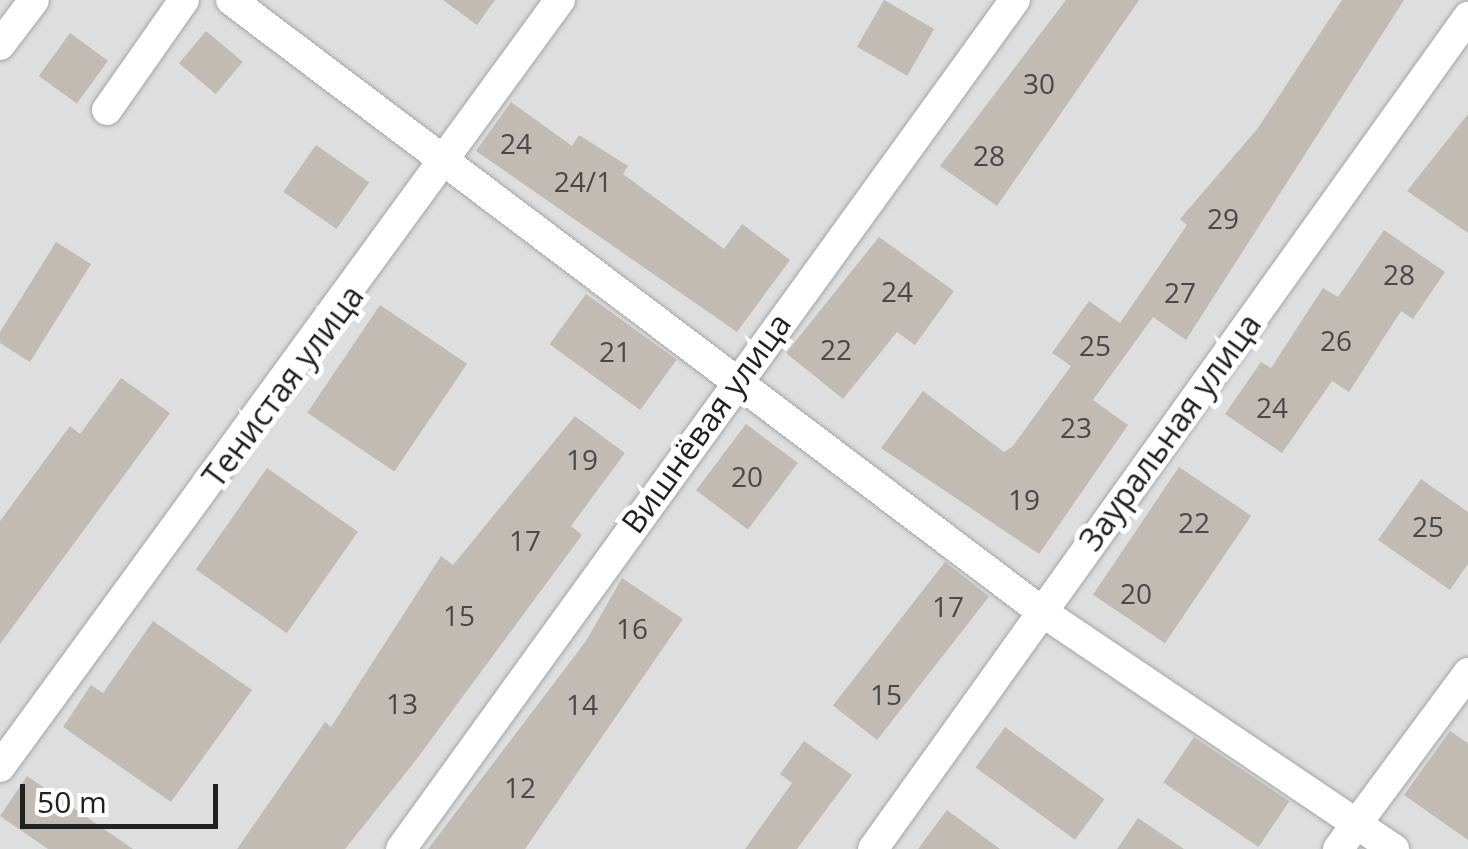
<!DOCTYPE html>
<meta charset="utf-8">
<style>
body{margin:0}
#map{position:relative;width:1468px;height:849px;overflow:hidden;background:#f1eee8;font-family:"Open Sans",sans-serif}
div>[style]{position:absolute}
.residential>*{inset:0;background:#dfdede;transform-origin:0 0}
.building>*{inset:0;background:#c2bbb4;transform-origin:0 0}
.roads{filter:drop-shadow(0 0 2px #a5a5a5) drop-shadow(0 0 2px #a5a5a5)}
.street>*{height:30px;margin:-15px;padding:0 15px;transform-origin:15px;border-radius:15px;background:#fff}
span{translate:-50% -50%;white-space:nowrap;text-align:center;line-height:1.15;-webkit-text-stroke:10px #fff;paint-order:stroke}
.number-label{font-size:28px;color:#494846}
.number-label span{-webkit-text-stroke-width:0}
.street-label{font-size:32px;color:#212121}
.scale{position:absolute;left:20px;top:784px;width:198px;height:45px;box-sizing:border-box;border:5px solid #212121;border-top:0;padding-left:12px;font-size:30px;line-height:35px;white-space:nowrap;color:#212121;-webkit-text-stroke:8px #fff;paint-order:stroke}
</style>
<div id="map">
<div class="residential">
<div style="left:0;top:0;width:1468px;height:849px"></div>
</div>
<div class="building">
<div style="clip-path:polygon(443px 0,495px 0,477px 25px)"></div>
<div style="left:884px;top:0;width:58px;height:54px;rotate:30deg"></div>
<div style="clip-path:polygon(1066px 0,1139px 0,997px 206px,940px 166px)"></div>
<div style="clip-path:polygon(1342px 0,1404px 0,1186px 340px,1153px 317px,1093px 400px,1128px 425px,1039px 554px,881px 448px,923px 391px,1004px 452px,1013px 446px,1071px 366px,1052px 353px,1089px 301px,1120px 323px,1187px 225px,1180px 219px,1258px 128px)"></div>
<div style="left:206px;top:31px;width:48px;height:42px;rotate:40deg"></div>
<div style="left:70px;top:33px;width:47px;height:53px;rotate:36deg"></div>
<div style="clip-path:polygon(511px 102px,572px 146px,579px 135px,628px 166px,623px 174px,724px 249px,742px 224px,790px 260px,737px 332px,476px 151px)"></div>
<div style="clip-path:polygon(1468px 114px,1468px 233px,1407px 191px)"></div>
<div style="left:316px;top:145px;width:65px;height:57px;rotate:35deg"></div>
<div style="clip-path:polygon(1384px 230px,1445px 272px,1413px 319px,1401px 311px,1349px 392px,1332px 381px,1282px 453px,1225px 414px,1261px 362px,1271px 368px,1323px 288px,1338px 297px)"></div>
<div style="clip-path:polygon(879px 237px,954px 291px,915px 345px,897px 332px,843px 399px,786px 353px)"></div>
<div style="clip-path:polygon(56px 242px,91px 264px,30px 362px,0 343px,0 332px)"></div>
<div style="left:586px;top:294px;width:112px;height:62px;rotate:36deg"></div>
<div style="left:380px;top:305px;width:105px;height:130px;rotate:34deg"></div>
<div style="clip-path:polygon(121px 378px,170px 413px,0 644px,0 521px,70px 426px,80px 434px)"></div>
<div style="clip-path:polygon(575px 416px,625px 453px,571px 526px,582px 535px,416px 760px,345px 849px,237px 849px,325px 722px,331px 727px,441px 556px,453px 565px)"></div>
<div style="left:746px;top:424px;width:65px;height:83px;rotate:37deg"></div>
<div style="left:1179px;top:467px;width:87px;height:154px;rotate:34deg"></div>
<div style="left:267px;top:468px;width:111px;height:124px;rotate:35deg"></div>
<div style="clip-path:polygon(1421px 479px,1468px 512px,1468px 564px,1450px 590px,1378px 540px)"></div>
<div style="left:945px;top:562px;width:56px;height:182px;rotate:38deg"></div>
<div style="clip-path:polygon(622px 578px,683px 619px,525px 849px,428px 849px,586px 641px)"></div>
<div style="clip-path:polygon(153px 621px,252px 690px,171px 802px,63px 727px,91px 685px,103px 693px)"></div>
<div style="left:1005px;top:727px;width:123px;height:50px;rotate:36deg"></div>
<div style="clip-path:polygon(1450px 731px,1468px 743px,1468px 840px,1404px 795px)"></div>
<div style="left:1194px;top:737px;width:115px;height:55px;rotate:34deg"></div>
<div style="clip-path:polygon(804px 741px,852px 775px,797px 849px,745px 849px,792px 783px,780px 774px)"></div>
<div style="clip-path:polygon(27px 776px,133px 849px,48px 849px,0 816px)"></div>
<div style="clip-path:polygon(947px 810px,1000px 849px,918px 849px)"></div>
<div style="clip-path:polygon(1138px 818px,1184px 849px,1117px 849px)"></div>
</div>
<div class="roads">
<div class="street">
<div style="left:231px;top:0;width:1015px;rotate:37.03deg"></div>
<div style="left:1041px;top:611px;width:426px;rotate:34deg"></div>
<div style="left:0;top:45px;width:56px;rotate:-52.9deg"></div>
<div style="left:107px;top:110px;width:134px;rotate:-55deg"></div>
<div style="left:0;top:767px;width:950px;rotate:-53.87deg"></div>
<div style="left:401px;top:849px;width:1048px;rotate:-54.13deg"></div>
<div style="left:873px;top:849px;width:1023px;rotate:-54.43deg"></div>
<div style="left:1338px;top:849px;width:219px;rotate:-53.5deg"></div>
</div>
</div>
<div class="number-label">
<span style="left:1039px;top:83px">30</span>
<span style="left:516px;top:143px">24</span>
<span style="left:989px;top:155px">28</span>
<span style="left:583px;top:181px">24/1</span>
<span style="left:1223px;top:218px">29</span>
<span style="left:1399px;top:274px">28</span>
<span style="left:897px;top:291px">24</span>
<span style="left:1180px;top:292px">27</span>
<span style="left:1336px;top:340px">26</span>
<span style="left:1095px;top:345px">25</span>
<span style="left:836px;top:349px">22</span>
<span style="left:615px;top:351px">21</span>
<span style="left:1272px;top:407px">24</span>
<span style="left:1076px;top:427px">23</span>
<span style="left:582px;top:459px">19</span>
<span style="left:747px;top:476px">20</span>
<span style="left:1024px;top:499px">19</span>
<span style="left:1194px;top:522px">22</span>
<span style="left:1428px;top:526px">25</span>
<span style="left:525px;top:540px">17</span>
<span style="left:1136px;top:593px">20</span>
<span style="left:948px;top:606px">17</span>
<span style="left:459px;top:615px">15</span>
<span style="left:632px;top:628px">16</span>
<span style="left:886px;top:694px">15</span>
<span style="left:402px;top:703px">13</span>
<span style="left:582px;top:704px">14</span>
<span style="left:520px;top:787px">12</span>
</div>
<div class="street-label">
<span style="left:283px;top:386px;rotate:-53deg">Тенистая улица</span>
<span style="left:706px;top:423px;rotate:-54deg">Вишнёвая улица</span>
<span style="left:1170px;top:432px;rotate:-54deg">Зауральная улица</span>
</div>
<div class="scale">50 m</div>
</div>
